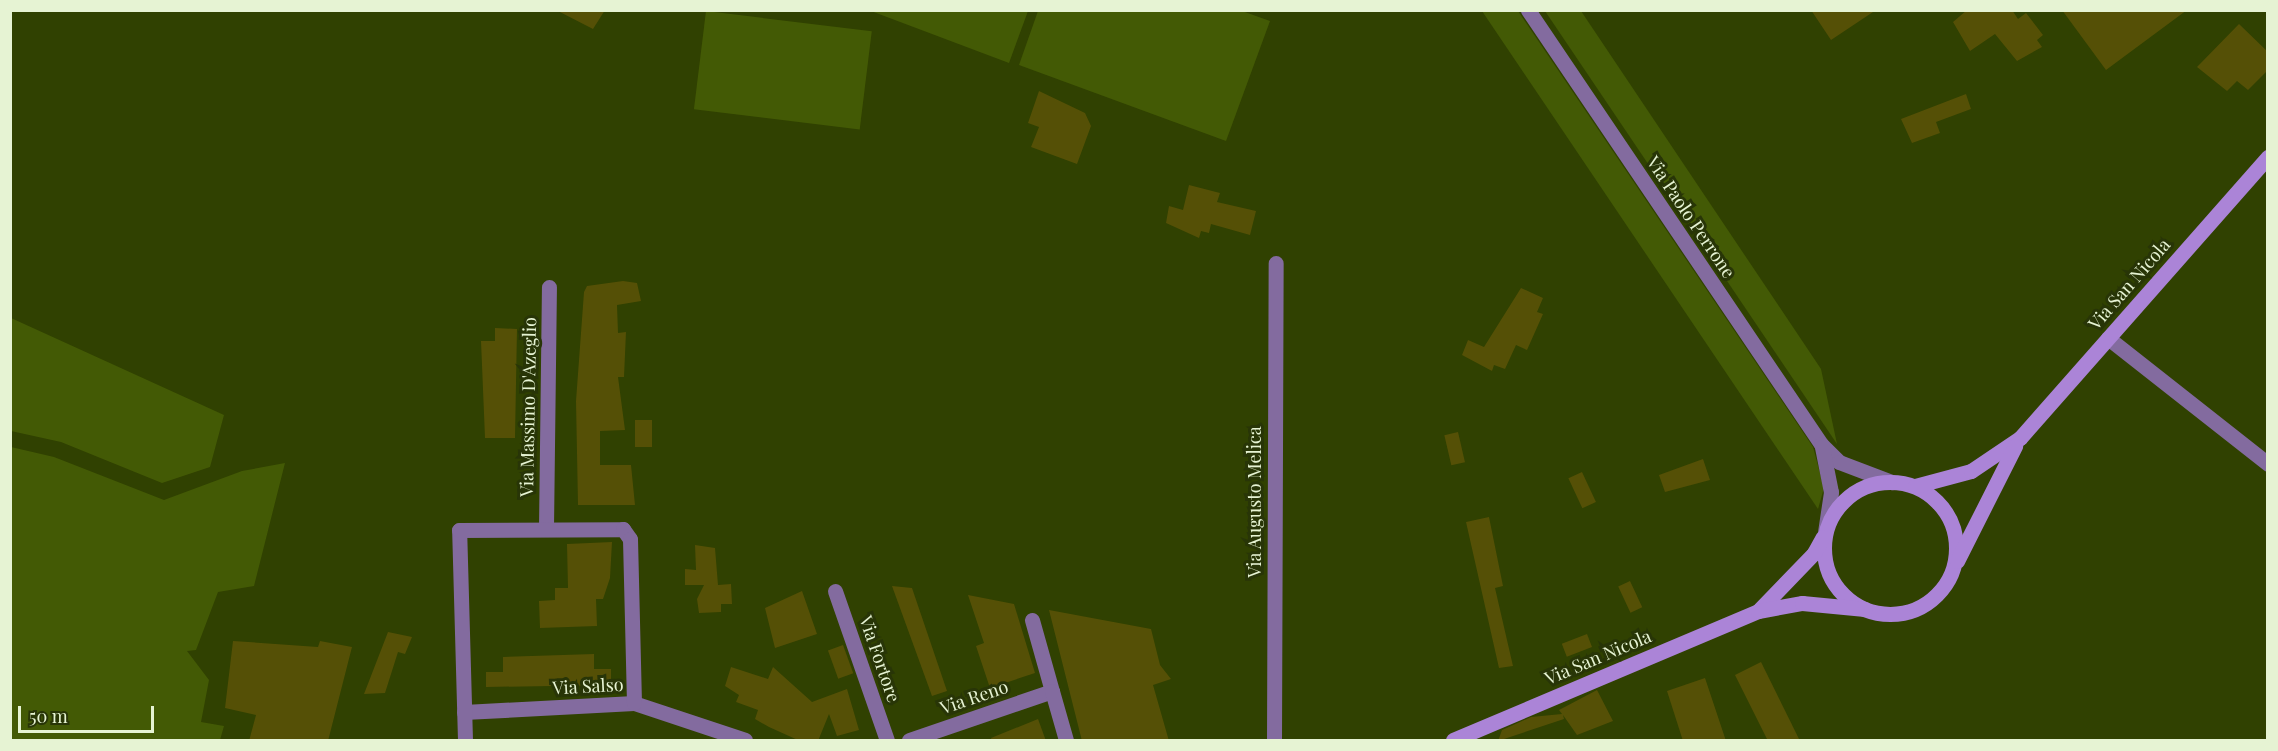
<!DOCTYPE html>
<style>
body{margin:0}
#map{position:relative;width:2278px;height:751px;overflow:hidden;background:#304101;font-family:"Playfair Display",serif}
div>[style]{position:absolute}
.green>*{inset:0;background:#435a05;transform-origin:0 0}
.building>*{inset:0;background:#555006;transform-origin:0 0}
.street>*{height:15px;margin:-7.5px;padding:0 7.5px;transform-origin:7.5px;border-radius:7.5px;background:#836b9f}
.secondary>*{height:15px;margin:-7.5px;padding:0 7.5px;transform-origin:7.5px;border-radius:7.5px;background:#ab84d7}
.secondary>.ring{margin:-7.5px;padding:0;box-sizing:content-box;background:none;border:15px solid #ab84d7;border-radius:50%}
span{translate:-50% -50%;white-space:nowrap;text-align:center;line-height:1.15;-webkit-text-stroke:6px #283507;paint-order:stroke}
.street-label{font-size:18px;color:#e6f3d3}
.frame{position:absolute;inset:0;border:12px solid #e6f3d3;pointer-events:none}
.scale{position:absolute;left:18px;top:706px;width:136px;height:27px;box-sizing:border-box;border:3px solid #e6f3d3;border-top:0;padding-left:8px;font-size:18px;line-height:21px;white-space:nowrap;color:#e6f3d3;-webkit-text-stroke:4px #283507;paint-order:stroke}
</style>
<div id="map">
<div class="green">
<div style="left:706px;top:11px;width:167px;height:99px;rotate:7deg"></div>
<div style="clip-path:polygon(871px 11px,871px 10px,1028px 11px,1009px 63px)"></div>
<div style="clip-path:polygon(1038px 11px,1242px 11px,1270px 21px,1226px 141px,1019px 65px)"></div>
<div style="clip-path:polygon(1482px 11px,1518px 11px,1813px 447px,1824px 488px,1818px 509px)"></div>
<div style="clip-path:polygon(1545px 11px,1581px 11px,1821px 369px,1837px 444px)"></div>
<div style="clip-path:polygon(11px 318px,224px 415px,210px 467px,162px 483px,61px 442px,11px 431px)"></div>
<div style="clip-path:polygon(11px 447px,54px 457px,164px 500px,242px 471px,285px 463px,254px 586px,218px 592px,196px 650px,187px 651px,209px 680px,201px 722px,224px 726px,220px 740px,11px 740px)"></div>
</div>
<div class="building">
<div style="clip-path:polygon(556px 10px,605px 10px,593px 29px)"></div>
<div style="clip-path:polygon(1811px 10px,1876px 10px,1831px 40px)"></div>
<div style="clip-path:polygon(1967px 10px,2012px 10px,2018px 19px,2026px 13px,2043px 35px,2037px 40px,2042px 47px,2017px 61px,1995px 34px,1970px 51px,1953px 22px)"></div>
<div style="clip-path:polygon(2062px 10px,2187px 10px,2106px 70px)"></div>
<div style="clip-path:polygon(2239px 24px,2268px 52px,2268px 70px,2248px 90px,2237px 81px,2227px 91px,2197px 67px)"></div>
<div style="clip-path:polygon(1039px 91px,1085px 113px,1091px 126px,1077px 164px,1031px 147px,1039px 127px,1028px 123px)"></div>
<div style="clip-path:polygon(1966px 94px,1971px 109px,1936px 122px,1940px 133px,1912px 143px,1901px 119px)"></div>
<div style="clip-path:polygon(1189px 185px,1220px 193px,1217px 202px,1256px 211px,1250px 235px,1211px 224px,1209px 233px,1201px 231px,1199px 238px,1166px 223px,1169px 206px,1183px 210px)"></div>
<div style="clip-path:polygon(623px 281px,637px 283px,641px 301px,617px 305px,618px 333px,626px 332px,624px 377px,618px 377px,625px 430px,600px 431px,600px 465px,631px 465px,635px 505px,578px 505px,576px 401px,584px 292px,587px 286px)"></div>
<div style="clip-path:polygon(1521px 288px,1543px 298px,1537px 312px,1543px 314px,1527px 350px,1516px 345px,1505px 369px,1494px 365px,1492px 371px,1462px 355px,1468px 340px,1484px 347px)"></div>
<div style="clip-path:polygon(495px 328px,517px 329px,515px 438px,485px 438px,481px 341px,495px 341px)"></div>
<div style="left:635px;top:420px;width:17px;height:27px"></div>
<div style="left:1458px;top:432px;width:31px;height:14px;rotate:77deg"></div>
<div style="clip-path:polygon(1703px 459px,1710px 480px,1665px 492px,1659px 475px)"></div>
<div style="left:1582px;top:472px;width:33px;height:15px;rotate:65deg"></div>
<div style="clip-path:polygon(1489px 517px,1503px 586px,1495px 588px,1513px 666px,1499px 668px,1466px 522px)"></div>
<div style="clip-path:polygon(612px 542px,610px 578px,603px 599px,596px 599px,597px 626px,540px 628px,539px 601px,555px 600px,555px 588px,568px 588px,567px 544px)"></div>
<div style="clip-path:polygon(695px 545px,715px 548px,718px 585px,731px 584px,732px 604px,721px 604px,721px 612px,699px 613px,697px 599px,704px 585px,685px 585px,685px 569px,696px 570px)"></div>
<div style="left:1630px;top:581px;width:29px;height:13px;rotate:65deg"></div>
<div style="clip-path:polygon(892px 586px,912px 588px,947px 691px,932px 696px)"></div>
<div style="clip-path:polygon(802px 591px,817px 634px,775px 648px,765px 608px)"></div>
<div style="clip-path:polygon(968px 595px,1014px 604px,1035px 673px,990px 688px,976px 646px,984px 643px)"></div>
<div style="clip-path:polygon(1049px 610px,1151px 629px,1160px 665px,1171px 679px,1153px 685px,1169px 741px,1082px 741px)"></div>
<div style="clip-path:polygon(388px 632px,412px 637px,405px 654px,398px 652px,385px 693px,364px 694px)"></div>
<div style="left:1587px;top:634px;width:14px;height:27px;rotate:69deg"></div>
<div style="clip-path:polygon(233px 641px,318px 647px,320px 641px,352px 647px,328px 741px,249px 741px,256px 715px,225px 708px)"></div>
<div style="left:843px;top:645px;width:30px;height:16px;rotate:70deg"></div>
<div style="clip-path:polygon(594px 654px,594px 669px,611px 669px,611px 685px,486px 687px,486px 672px,503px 672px,503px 657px)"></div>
<div style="clip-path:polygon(1761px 662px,1800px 741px,1768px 741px,1735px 675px)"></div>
<div style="clip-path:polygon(731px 667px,768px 679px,773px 667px,812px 702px,847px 689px,859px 730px,837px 736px,829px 714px,818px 741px,800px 741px,769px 727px,755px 719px,758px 710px,736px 702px,739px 695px,725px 686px)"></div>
<div style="clip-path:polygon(1705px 678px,1726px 741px,1683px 741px,1667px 691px)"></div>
<div style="clip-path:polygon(1597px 690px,1613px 721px,1577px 735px,1563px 715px,1564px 719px,1498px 741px,1502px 730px,1531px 717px,1562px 714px,1559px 710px)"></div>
<div style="clip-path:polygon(1038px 719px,1046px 741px,992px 741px,991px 738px)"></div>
</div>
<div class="street">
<div style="left:1528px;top:10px;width:524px;rotate:55.98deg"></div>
<div style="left:1821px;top:444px;width:25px;rotate:45deg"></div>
<div style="left:1839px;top:462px;width:57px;rotate:20.7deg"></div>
<div style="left:2108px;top:338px;width:204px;rotate:38.2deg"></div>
<div style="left:1822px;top:447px;width:46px;rotate:78.7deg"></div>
<div style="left:1831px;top:492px;width:40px;rotate:98.5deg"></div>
<div style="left:546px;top:528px;width:241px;rotate:-89.3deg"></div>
<div style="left:835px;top:591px;width:158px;rotate:70.8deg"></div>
<div style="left:1032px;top:620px;width:74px;rotate:74.3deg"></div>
<div style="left:464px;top:712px;width:170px;rotate:-3deg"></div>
<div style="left:634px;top:703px;width:117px;rotate:18.4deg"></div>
<div style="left:465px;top:740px;width:210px;rotate:-91.6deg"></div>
<div style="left:459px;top:530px;width:164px;rotate:-0.3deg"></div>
<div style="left:623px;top:529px;width:12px;rotate:55deg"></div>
<div style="left:630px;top:539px;width:164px;rotate:88.6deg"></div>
<div style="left:909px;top:740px;width:151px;rotate:-18.9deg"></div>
<div style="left:1052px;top:691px;width:51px;rotate:74.1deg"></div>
<div style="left:1274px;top:740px;width:477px;rotate:-89.8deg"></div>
</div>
<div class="secondary">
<div class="ring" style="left:1824px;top:482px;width:117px;height:117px"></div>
<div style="left:1915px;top:486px;width:58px;rotate:-15deg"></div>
<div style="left:1971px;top:471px;width:59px;rotate:-34deg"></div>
<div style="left:2020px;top:438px;width:375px;rotate:-48.6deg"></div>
<div style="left:1957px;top:561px;width:129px;rotate:-63.2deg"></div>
<div style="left:1760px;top:609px;width:78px;rotate:-46deg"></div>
<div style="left:1814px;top:553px;width:18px;rotate:-61deg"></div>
<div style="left:1453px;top:740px;width:331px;rotate:-22.9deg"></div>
<div style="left:1758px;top:611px;width:45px;rotate:-10.3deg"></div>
<div style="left:1802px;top:603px;width:63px;rotate:5.4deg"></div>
</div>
<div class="street-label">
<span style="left:1691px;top:217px;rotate:56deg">Via Paolo Perrone</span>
<span style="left:2129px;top:284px;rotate:-49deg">Via San Nicola</span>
<span style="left:528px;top:407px;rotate:-89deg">Via Massimo D'Azeglio</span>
<span style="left:1254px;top:502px;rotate:-90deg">Via Augusto Melica</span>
<span style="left:1598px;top:657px;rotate:-23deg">Via San Nicola</span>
<span style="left:880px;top:659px;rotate:71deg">Via Fortore</span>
<span style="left:588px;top:686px;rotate:-3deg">Via Salso</span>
<span style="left:974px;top:697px;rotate:-19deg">Via Reno</span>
</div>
<div class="frame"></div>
<div class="scale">50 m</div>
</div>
